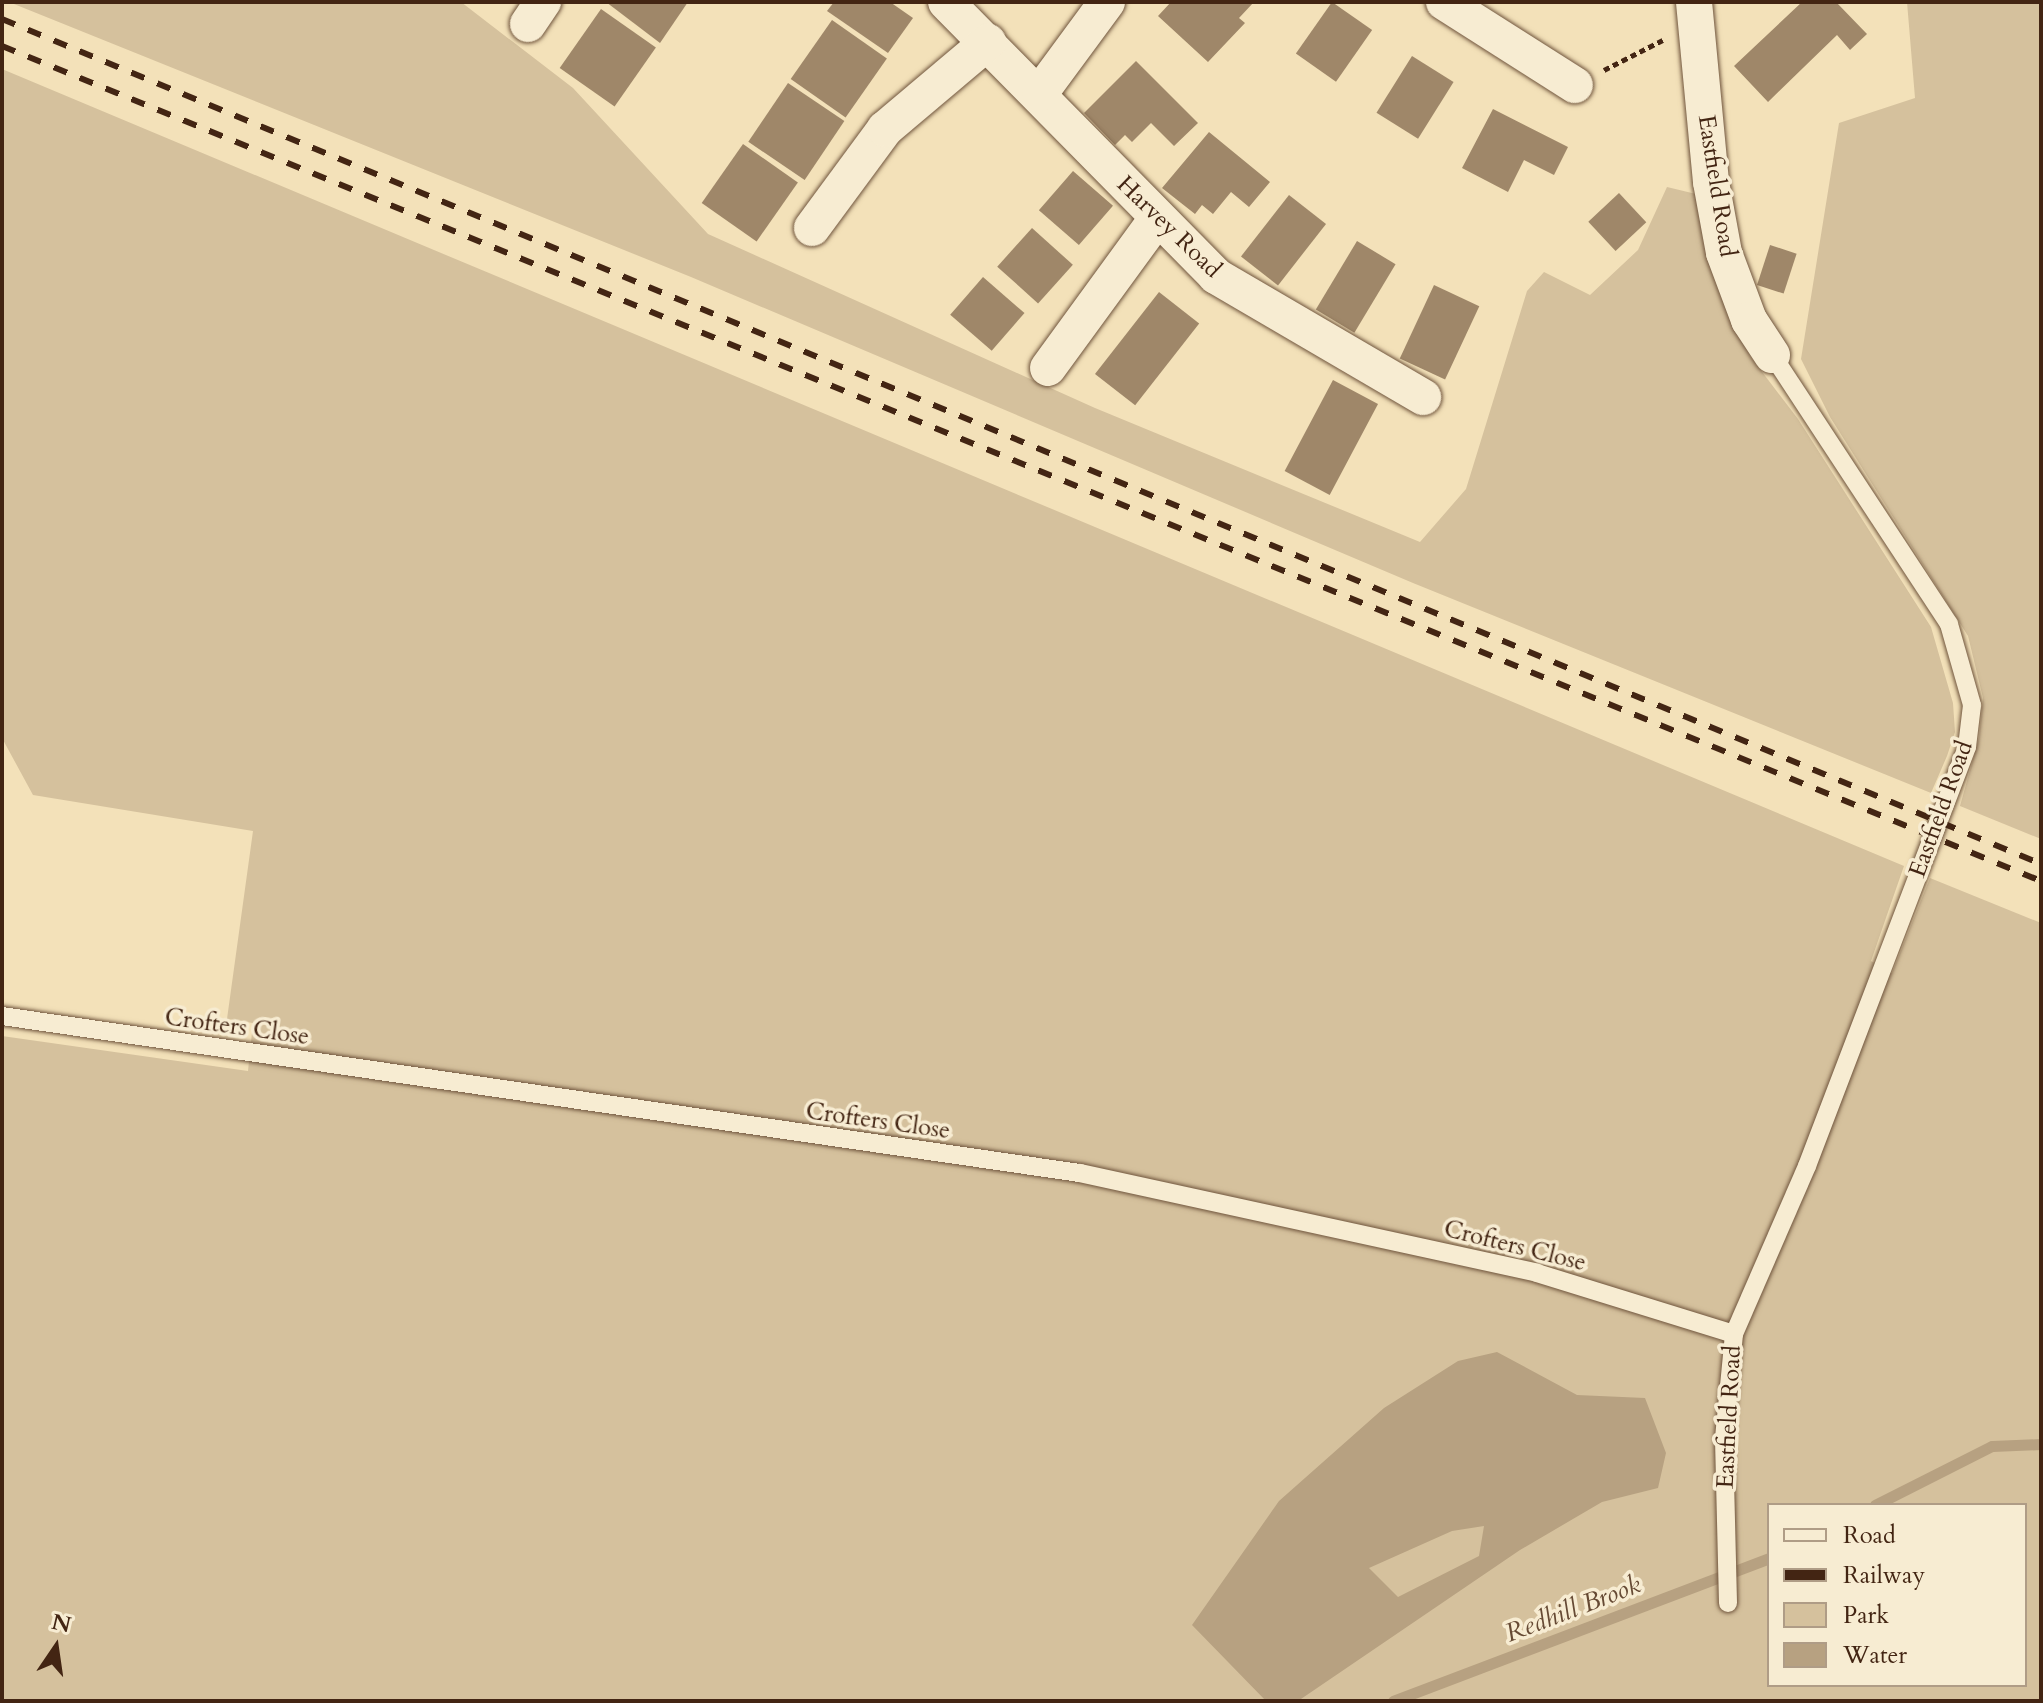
<!DOCTYPE html>
<style>
body{margin:0}
#map{position:relative;width:2043px;height:1703px;overflow:hidden;background:#f3e1b9;font-family:Cardo,serif}
div>[style]{position:absolute}
.green>*{inset:0;background:#d5c19d}
.water>*{inset:0;background:#b7a181}
.stream>*{height:11px;margin:-5.5px;padding:0 5.5px;transform-origin:5.5px;border-radius:5.5px;background:#b7a181}
.building>*{inset:0;background:#9f8769;transform-origin:0 0}
.path>*{height:5px;margin-top:-2.5px;transform-origin:0;background:repeating-linear-gradient(90deg,#432513 0 6px,transparent 0 10px)}
.roads{filter:drop-shadow(0 0 2px #6f543c) drop-shadow(0 0 2px #6f543c)}
.lane>*{height:18px;margin:-9px;padding:0 9px;transform-origin:9px;border-radius:9px;background:#f7ecd2}
.street>*{height:36px;margin:-18px;padding:0 18px;transform-origin:18px;border-radius:18px;background:#f7ecd2}
.rail>*{height:6px;margin-top:-3px;transform-origin:0;background:repeating-linear-gradient(90deg,#432513 0 14px,transparent 0 28px)}
span{translate:-50% -50%;white-space:nowrap;text-align:center;line-height:1.15;-webkit-text-stroke:7px #f7ecd2;paint-order:stroke}
.street-label{font-size:24px;color:#432513}
.water-label{font-size:26px;color:#664a34;font-style:italic}
.frame{position:absolute;inset:0;border:4px solid #432513;pointer-events:none}
.legend{position:absolute;left:1767px;top:1503px;width:260px;height:184px;box-sizing:border-box;background:#f7ecd2;border:2px solid #af9c86;margin:0;padding:10px 14px;list-style:none;font-size:24px;color:#432513}
.legend li{display:flex;align-items:center;gap:16px;height:40px}
.legend b{width:40px;border:2px solid #af9c86}
.north{position:absolute;left:16px;top:1607px;width:80px;height:80px;-webkit-text-stroke:6px #f7ecd2;paint-order:stroke;rotate:13deg;font-size:22px;font-weight:700;line-height:32px;text-align:center;color:#432513}
.north::after{content:'';display:block;margin:auto;width:28px;height:36px;background:#432513;clip-path:polygon(50% 0,100% 100%,50% 72%,0 100%)}
</style>
<div id="map">
<div class="green">
<div style="clip-path:polygon(9px 2px,461px 2px,573px 88px,708px 234px,1095px 408px,1420px 542px,1466px 489px,1527px 291px,1544px 272px,1590px 295px,1638px 250px,1667px 187px,1696px 194px,1712px 273px,1750px 356px,1798px 419px,1931px 627px,1953px 703px,1955px 732px,1947px 756px,1931px 793px,1413px 583px,691px 277px)"></div>
<div style="clip-path:polygon(1907px 2px,2041px 2px,2041px 839px,1960px 806px,1979px 738px,1983px 698px,1968px 636px,1830px 417px,1801px 359px,1839px 123px,1915px 98px)"></div>
<div style="clip-path:polygon(evenodd,2px 69px,1904px 866px,1871px 961px,1892px 973px,1930px 878px,2041px 923px,2041px 1701px,2px 1701px,2px 1036px,248px 1071px,253px 1023px,227px 1019px,253px 831px,33px 795px,2px 738px,2px 69px,1769px 1505px,2025px 1505px,2025px 1685px,1769px 1685px,1769px 1505px)"></div>
</div>
<div class="water">
<div style="clip-path:polygon(evenodd,1497px 1352px,1577px 1395px,1645px 1398px,1666px 1453px,1658px 1488px,1602px 1502px,1520px 1550px,1298px 1701px,1266px 1701px,1192px 1625px,1279px 1501px,1384px 1408px,1458px 1361px,1497px 1352px,1484px 1526px,1479px 1556px,1398px 1597px,1369px 1568px,1452px 1531px,1484px 1526px)"></div>
</div>
<div class="stream">
<div style="left:1875px;top:1505px;width:131px;rotate:-26.8deg"></div>
<div style="left:1992px;top:1446px;width:49px;rotate:-2.3deg"></div>
<div style="left:1393px;top:1701px;width:402px;rotate:-20.8deg"></div>
</div>
<div class="building">
<div style="clip-path:polygon(606px 2px,688px 2px,660px 43px)"></div>
<div style="clip-path:polygon(834px 2px,890px 2px,913px 18px,888px 53px,827px 11px)"></div>
<div style="clip-path:polygon(1171px 2px,1254px 2px,1239px 18px,1245px 23px,1208px 62px,1158px 16px)"></div>
<div style="left:1332px;top:2px;width:49px;height:63px;rotate:35deg"></div>
<div style="clip-path:polygon(1802px 2px,1836px 2px,1867px 34px,1850px 50px,1837px 35px,1768px 102px,1734px 66px)"></div>
<div style="left:601px;top:9px;width:67px;height:72px;rotate:35deg"></div>
<div style="left:832px;top:20px;width:67px;height:72px;rotate:35deg"></div>
<div style="left:1412px;top:56px;width:49px;height:67px;rotate:32deg"></div>
<div style="clip-path:polygon(1136px 61px,1198px 123px,1174px 146px,1151px 123px,1132px 142px,1125px 135px,1115px 145px,1084px 113px)"></div>
<div style="left:788px;top:83px;width:68px;height:71px;rotate:34deg"></div>
<div style="clip-path:polygon(1493px 109px,1568px 147px,1554px 175px,1524px 160px,1508px 192px,1462px 168px)"></div>
<div style="clip-path:polygon(1209px 132px,1270px 182px,1249px 207px,1231px 192px,1213px 214px,1202px 205px,1195px 214px,1162px 188px)"></div>
<div style="left:743px;top:144px;width:67px;height:72px;rotate:35deg"></div>
<div style="left:1073px;top:171px;width:53px;height:52px;rotate:41deg"></div>
<div style="left:1619px;top:193px;width:40px;height:42px;rotate:47deg"></div>
<div style="left:1289px;top:195px;width:47px;height:78px;rotate:38deg"></div>
<div style="left:1032px;top:228px;width:55px;height:52px;rotate:42deg"></div>
<div style="left:1357px;top:241px;width:45px;height:80px;rotate:31deg"></div>
<div style="left:1770px;top:245px;width:28px;height:42px;rotate:18deg"></div>
<div style="left:983px;top:277px;width:55px;height:50px;rotate:41deg"></div>
<div style="left:1434px;top:285px;width:50px;height:81px;rotate:25deg"></div>
<div style="left:1159px;top:292px;width:51px;height:104px;rotate:38deg"></div>
<div style="left:1333px;top:380px;width:51px;height:103px;rotate:28deg"></div>
</div>
<div class="path">
<div style="left:1604px;top:70px;width:66px;rotate:-27deg"></div>
</div>
<div class="roads">
<div class="lane">
<div style="left:2px;top:1016px;width:1089px;rotate:8.29deg"></div>
<div style="left:1080px;top:1173px;width:468px;rotate:12.3deg"></div>
<div style="left:1537px;top:1273px;width:206px;rotate:17.2deg"></div>
<div style="left:1728px;top:1603px;width:165px;rotate:-91.4deg"></div>
<div style="left:1724px;top:1438px;width:104px;rotate:-84.5deg"></div>
<div style="left:1734px;top:1334px;width:183px;rotate:-66.5deg"></div>
<div style="left:1807px;top:1166px;width:449px;rotate:-69.1deg"></div>
<div style="left:1967px;top:747px;width:42px;rotate:-83.2deg"></div>
<div style="left:1972px;top:705px;width:84px;rotate:-105.9deg"></div>
<div style="left:1949px;top:624px;width:322px;rotate:-123.3deg"></div>
</div>
<div class="street">
<div style="left:946px;top:2px;width:385px;rotate:45.4deg"></div>
<div style="left:1216px;top:276px;width:240px;rotate:30.3deg"></div>
<div style="left:1444px;top:2px;width:155px;rotate:32.4deg"></div>
<div style="left:1694px;top:2px;width:181px;rotate:84.6deg"></div>
<div style="left:1711px;top:182px;width:72px;rotate:79.6deg"></div>
<div style="left:1724px;top:253px;width:72px;rotate:69.5deg"></div>
<div style="left:1749px;top:320px;width:42px;rotate:56.7deg"></div>
<div style="left:528px;top:24px;width:27px;rotate:-56deg"></div>
<div style="left:1040px;top:93px;width:113px;rotate:-53.6deg"></div>
<div style="left:812px;top:228px;width:123px;rotate:-53.6deg"></div>
<div style="left:885px;top:129px;width:135px;rotate:-40.2deg"></div>
<div style="left:1048px;top:368px;width:183px;rotate:-53.9deg"></div>
</div>
</div>
<div class="rail">
<div style="left:2px;top:19px;width:2207px;rotate:22.51deg"></div>
<div style="left:2px;top:46px;width:2203px;rotate:22.27deg"></div>
</div>
<div class="street-label">
<span style="left:1717px;top:186px;rotate:81deg">Eastfield Road</span>
<span style="left:1169px;top:227px;rotate:44deg">Harvey Road</span>
<span style="left:1941px;top:809px;rotate:-70deg">Eastfield Road</span>
<span style="left:237px;top:1027px;rotate:8deg">Crofters Close</span>
<span style="left:878px;top:1121px;rotate:8deg">Crofters Close</span>
<span style="left:1515px;top:1246px;rotate:14deg">Crofters Close</span>
<span style="left:1729px;top:1417px;rotate:-87deg">Eastfield Road</span>
</div>
<div class="water-label">
<span style="left:1573px;top:1609px;rotate:-21deg">Redhill Brook</span>
</div>
<div class="frame"></div>
<ul class="legend">
<li><b style="height:10px;background:#f7ecd2"></b>Road</li>
<li><b style="height:10px;background:#432513"></b>Railway</li>
<li><b style="height:22px;background:#d5c19d"></b>Park</li>
<li><b style="height:22px;background:#b7a181"></b>Water</li>
</ul>
<div class="north">N</div>
</div>
